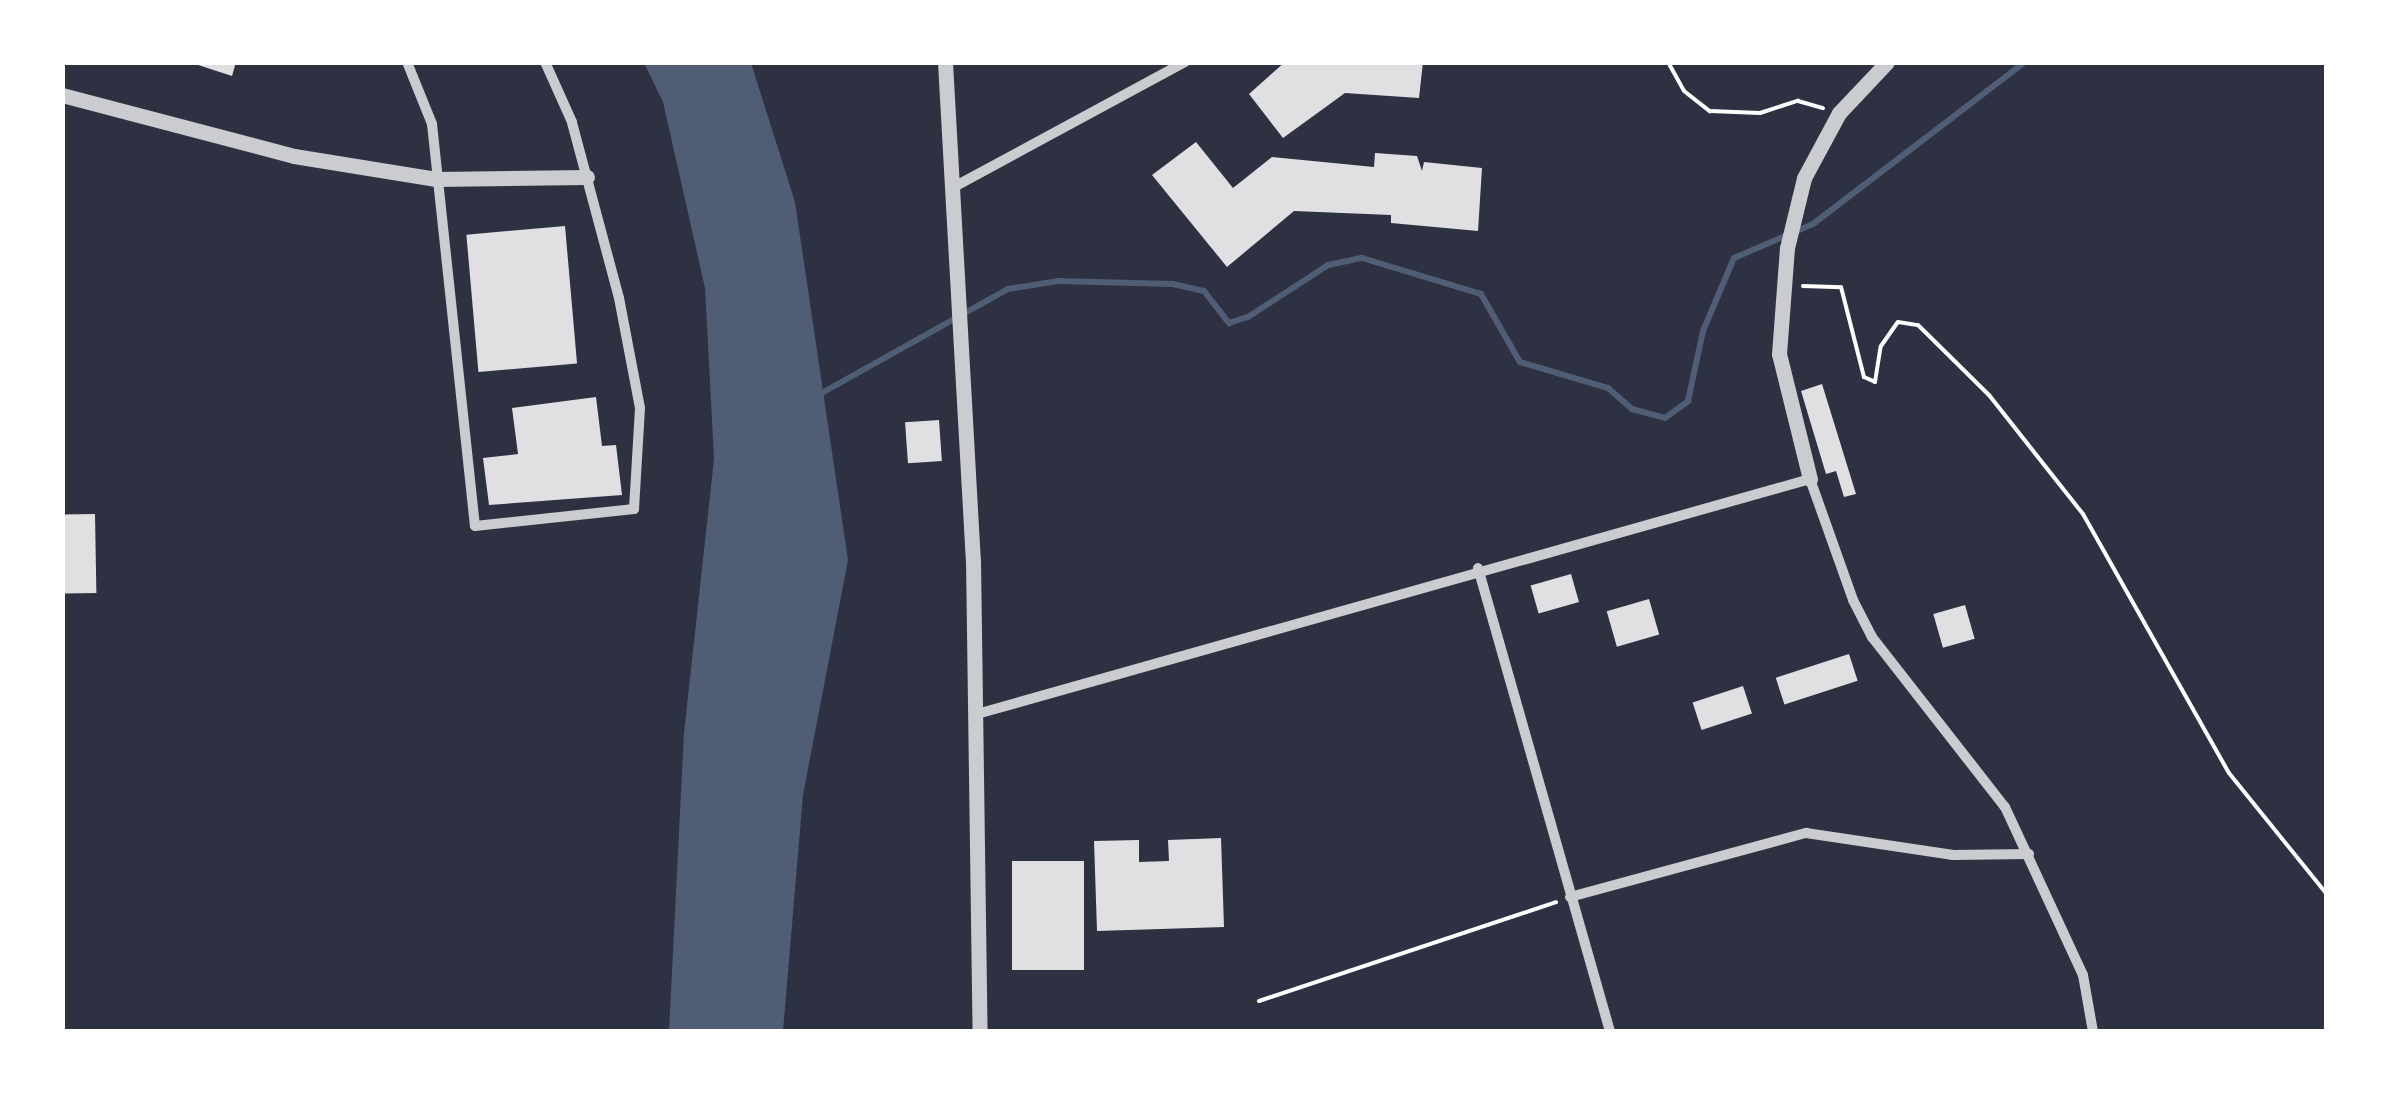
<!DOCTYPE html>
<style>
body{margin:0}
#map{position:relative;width:2389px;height:1094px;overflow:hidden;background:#2d3142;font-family:"Source Sans 3",sans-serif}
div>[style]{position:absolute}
.water>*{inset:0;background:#4f5d75}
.stream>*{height:6px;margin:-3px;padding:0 3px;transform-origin:3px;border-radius:3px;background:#4f5d75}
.building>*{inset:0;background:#e0e0e3;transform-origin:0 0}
.path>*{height:4px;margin:-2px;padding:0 2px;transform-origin:2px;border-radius:2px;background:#fff}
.minor>*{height:10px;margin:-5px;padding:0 5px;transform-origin:5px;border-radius:5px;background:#caccd0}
.tertiary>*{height:15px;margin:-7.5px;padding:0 7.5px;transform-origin:7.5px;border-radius:7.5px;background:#caccd0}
span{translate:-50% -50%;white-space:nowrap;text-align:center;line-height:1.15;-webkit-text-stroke:10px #fff;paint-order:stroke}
.frame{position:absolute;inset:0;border:65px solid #fff;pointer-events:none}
</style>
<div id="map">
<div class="water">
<div style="clip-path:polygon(644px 63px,751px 63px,795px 202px,848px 560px,803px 795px,783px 1031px,669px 1031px,684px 733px,714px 459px,705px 288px,663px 102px)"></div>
</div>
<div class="stream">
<div style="left:820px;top:394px;width:215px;rotate:-29.2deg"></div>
<div style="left:1008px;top:289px;width:51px;rotate:-9.1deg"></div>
<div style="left:1058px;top:281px;width:115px;rotate:1.5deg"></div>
<div style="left:1173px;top:284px;width:32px;rotate:13deg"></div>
<div style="left:1204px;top:291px;width:41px;rotate:52deg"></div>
<div style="left:1229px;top:323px;width:20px;rotate:-18deg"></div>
<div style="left:1248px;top:317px;width:95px;rotate:-33deg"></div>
<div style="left:1328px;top:265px;width:35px;rotate:-12deg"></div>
<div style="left:1362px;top:258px;width:124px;rotate:16.8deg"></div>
<div style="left:1481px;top:294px;width:78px;rotate:60.2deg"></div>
<div style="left:1520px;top:362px;width:92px;rotate:16.5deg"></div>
<div style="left:1608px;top:388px;width:32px;rotate:41deg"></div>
<div style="left:1632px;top:409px;width:34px;rotate:15deg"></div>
<div style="left:1665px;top:418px;width:29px;rotate:-36deg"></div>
<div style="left:1688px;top:401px;width:72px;rotate:-77.9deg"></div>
<div style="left:1703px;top:331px;width:79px;rotate:-67deg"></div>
<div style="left:1734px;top:258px;width:86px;rotate:-23.3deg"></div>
<div style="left:1813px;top:224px;width:267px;rotate:-37.4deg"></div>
</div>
<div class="building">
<div style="clip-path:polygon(189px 62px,236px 62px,232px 76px)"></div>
<div style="clip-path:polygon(1285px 62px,1423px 62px,1419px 98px,1345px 93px,1283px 138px,1249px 94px)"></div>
<div style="clip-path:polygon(1196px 142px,1233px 188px,1272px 157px,1374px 167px,1375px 153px,1417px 156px,1422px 171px,1424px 162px,1482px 168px,1478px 231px,1391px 223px,1391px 215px,1294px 211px,1227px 267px,1152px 175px)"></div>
<div style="left:565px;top:226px;width:138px;height:99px;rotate:85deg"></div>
<div style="clip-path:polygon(1822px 384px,1856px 494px,1844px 497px,1836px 471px,1826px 474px,1801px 391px)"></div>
<div style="clip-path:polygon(596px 397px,602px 446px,616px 445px,622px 495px,489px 505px,483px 458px,518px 454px,512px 408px)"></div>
<div style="left:939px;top:420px;width:41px;height:34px;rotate:86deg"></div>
<div style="left:95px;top:514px;width:79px;height:33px;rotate:89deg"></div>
<div style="left:1571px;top:574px;width:29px;height:42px;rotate:74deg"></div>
<div style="left:1649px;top:599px;width:37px;height:44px;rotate:74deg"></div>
<div style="left:1965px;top:605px;width:35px;height:33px;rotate:74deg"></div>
<div style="left:1849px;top:654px;width:28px;height:77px;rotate:72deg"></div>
<div style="left:1743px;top:686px;width:29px;height:53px;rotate:72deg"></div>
<div style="clip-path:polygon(1221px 838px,1224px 927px,1097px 931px,1094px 841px,1139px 840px,1139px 862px,1169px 861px,1168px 840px)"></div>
<div style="left:1012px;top:861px;width:72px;height:109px"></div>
</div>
<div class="path">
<div style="left:1668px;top:62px;width:33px;rotate:61deg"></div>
<div style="left:1684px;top:91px;width:33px;rotate:38deg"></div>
<div style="left:1710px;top:111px;width:50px;rotate:2.3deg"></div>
<div style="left:1760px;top:113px;width:40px;rotate:-18deg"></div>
<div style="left:1798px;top:101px;width:26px;rotate:16deg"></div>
<div style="left:1803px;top:286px;width:38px;rotate:2deg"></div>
<div style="left:1841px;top:287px;width:93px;rotate:75.7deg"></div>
<div style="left:1864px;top:377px;width:12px;rotate:24deg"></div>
<div style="left:1875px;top:382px;width:36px;rotate:-81deg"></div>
<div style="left:1881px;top:346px;width:29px;rotate:-55deg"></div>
<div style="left:1898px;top:322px;width:20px;rotate:9deg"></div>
<div style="left:1918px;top:325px;width:100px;rotate:44.6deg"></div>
<div style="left:1989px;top:395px;width:152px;rotate:51.7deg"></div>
<div style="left:2083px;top:514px;width:297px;rotate:60.6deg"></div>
<div style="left:2229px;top:773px;width:154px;rotate:51.1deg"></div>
<div style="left:1259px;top:1001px;width:313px;rotate:-18.4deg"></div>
</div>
<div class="minor">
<div style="left:407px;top:62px;width:67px;rotate:68deg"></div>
<div style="left:432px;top:124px;width:404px;rotate:83.9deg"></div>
<div style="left:475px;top:526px;width:160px;rotate:-6.1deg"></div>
<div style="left:634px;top:509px;width:101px;rotate:-86.6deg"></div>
<div style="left:640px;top:408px;width:112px;rotate:-100.8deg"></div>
<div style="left:619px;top:298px;width:182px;rotate:-105deg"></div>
<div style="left:572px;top:122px;width:66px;rotate:-114.2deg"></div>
<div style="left:952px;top:188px;width:265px;rotate:-28.4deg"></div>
<div style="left:1478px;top:568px;width:482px;rotate:74.1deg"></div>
<div style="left:977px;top:714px;width:866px;rotate:-15.75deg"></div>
<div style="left:1810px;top:479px;width:128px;rotate:70.4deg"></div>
<div style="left:1853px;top:600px;width:42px;rotate:62.8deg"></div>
<div style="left:1872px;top:637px;width:216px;rotate:52deg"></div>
<div style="left:2005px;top:807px;width:185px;rotate:65.1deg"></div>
<div style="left:2083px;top:975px;width:58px;rotate:80deg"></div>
<div style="left:1570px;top:897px;width:245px;rotate:-15.2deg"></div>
<div style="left:1806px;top:833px;width:149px;rotate:8.5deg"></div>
<div style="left:1953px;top:855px;width:76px;rotate:-0.8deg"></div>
</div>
<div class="tertiary">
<div style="left:945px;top:62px;width:499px;rotate:86.8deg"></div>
<div style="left:973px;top:560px;width:472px;rotate:89.2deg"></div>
<div style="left:62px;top:95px;width:240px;rotate:14.7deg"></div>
<div style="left:294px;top:156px;width:144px;rotate:9.2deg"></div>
<div style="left:436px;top:179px;width:151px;rotate:-0.8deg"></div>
<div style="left:1810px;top:479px;width:129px;rotate:-103.9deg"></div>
<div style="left:1779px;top:354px;width:106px;rotate:-85.7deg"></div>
<div style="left:1787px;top:248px;width:72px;rotate:-76.3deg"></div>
<div style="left:1804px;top:178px;width:74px;rotate:-61.7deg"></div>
<div style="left:1839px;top:113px;width:70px;rotate:-46.7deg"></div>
</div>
<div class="frame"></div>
</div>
